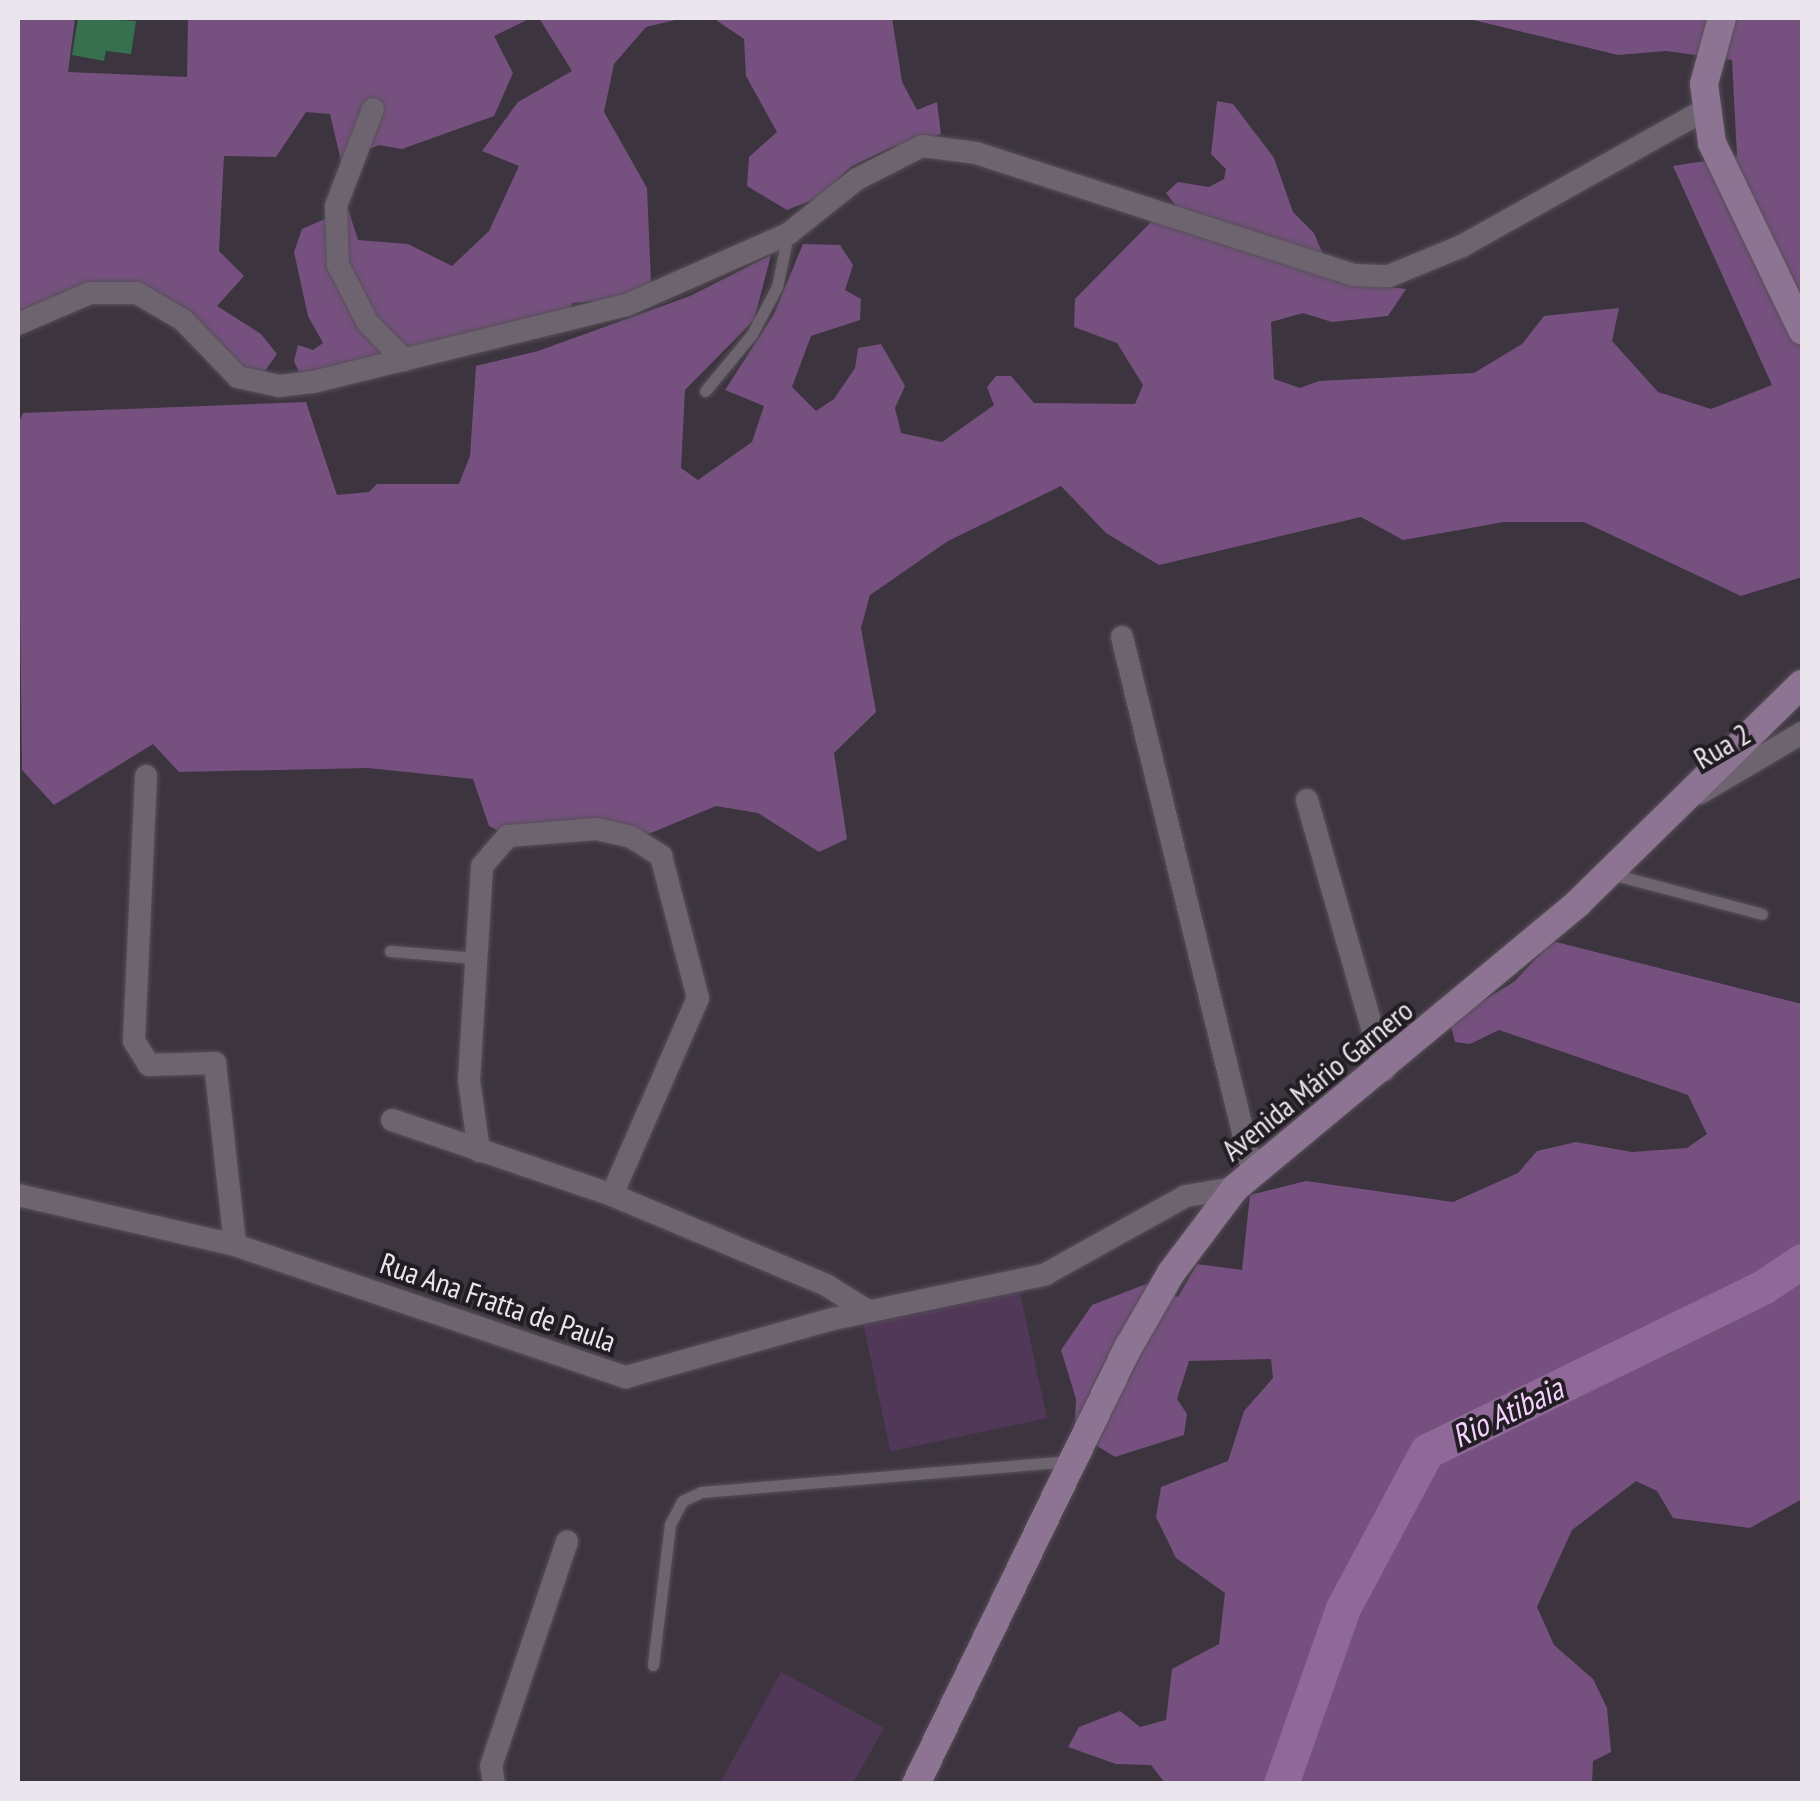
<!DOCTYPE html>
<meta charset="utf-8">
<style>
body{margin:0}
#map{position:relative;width:1820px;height:1801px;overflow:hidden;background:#3c343e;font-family:"PT Sans Narrow",sans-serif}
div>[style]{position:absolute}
.green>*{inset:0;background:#523858;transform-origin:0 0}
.forest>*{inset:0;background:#76517f}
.river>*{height:35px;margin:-17.5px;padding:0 17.5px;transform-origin:17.5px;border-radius:17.5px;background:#8f6998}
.building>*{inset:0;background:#36704e}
.roads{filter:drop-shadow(0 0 2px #575059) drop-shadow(0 0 2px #575059)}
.service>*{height:11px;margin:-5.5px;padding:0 5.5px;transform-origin:5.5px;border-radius:5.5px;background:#6e6470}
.minor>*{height:22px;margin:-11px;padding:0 11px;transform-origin:11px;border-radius:11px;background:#6e6470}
.secondary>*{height:28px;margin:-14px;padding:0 14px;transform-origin:14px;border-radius:14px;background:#8d7492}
span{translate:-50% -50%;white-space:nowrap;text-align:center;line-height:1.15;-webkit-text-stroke:8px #211d22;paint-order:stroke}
.street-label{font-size:30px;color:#ebe6ed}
.water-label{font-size:32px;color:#f5d2fd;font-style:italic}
.frame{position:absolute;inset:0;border:20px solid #ebe6ed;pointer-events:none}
</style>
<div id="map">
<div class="green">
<div style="left:1020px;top:1292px;width:129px;height:160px;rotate:78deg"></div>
<div style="clip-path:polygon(781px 1672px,884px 1728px,853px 1783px,720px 1783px)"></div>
</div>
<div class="forest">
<div style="clip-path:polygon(18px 18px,75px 18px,68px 72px,187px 77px,188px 18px,531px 18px,494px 36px,513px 73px,494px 116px,402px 149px,379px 145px,341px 161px,330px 114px,306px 112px,276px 157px,224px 156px,219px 251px,244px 276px,217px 306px,261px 334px,277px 354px,262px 375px,243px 370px,155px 290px,95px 285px,18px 317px)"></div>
<div style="clip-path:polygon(539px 18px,684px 18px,646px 27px,614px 64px,604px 112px,647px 188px,651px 284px,608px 300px,573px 303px,565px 315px,336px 371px,299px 372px,294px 361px,298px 345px,313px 350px,323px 343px,308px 316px,294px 252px,302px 229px,348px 209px,358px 240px,408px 244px,452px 266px,489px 231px,519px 166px,482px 151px,518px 102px,572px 71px)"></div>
<div style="clip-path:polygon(713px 18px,892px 18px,902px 82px,917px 110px,937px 102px,941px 134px,892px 147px,852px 166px,818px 198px,787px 210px,747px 186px,749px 157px,777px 132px,746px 76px,744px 39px)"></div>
<div style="clip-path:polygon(1465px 18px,1802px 18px,1802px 577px,1741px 596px,1584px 522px,1504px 522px,1403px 540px,1361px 517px,1159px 565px,1106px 533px,1061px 486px,948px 541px,870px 595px,861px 628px,876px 712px,834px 753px,847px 839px,819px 852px,758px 813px,716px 806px,646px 835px,518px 841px,489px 826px,473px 779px,368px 768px,179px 772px,153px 744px,54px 805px,22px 770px,18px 424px,23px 413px,306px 402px,337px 495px,369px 492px,377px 484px,459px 484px,470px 456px,476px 366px,538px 351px,690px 296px,771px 255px,754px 320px,685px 390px,681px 468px,698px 480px,752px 442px,764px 406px,725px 390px,774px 314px,803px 244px,840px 245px,853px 265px,845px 290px,861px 299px,860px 320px,811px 336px,792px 387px,816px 411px,834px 399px,855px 368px,858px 348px,881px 344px,905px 386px,895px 408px,901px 433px,942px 442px,994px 405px,987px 387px,996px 376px,1011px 376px,1034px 403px,1135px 404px,1143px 385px,1117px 343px,1074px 327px,1075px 299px,1153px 220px,1179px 210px,1166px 193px,1178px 182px,1209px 187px,1224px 179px,1226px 169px,1211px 154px,1217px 101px,1233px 104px,1274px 158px,1293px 212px,1314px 233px,1334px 281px,1406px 289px,1388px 316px,1332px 322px,1303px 313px,1271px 322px,1274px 379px,1300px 388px,1319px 381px,1474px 373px,1522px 344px,1544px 316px,1619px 308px,1612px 341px,1658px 392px,1711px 409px,1772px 385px,1673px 166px,1737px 156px,1732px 60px,1666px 51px,1618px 55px)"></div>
<div style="clip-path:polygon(1552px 941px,1802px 1004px,1802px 1499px,1750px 1528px,1673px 1518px,1657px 1491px,1636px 1481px,1572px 1530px,1537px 1607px,1554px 1645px,1593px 1679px,1607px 1708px,1611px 1752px,1593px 1761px,1592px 1783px,1165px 1783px,1151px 1765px,1116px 1764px,1068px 1747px,1079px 1727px,1120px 1711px,1140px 1727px,1166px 1720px,1172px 1669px,1219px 1644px,1225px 1593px,1176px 1558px,1156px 1517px,1161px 1487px,1228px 1461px,1244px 1411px,1273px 1378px,1271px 1359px,1189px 1361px,1177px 1399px,1187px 1414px,1184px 1435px,1115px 1457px,1089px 1441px,1075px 1420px,1076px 1399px,1061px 1350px,1092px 1305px,1146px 1284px,1178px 1297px,1197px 1264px,1242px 1270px,1250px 1195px,1306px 1181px,1453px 1202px,1518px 1173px,1537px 1151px,1576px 1142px,1632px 1152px,1687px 1148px,1707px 1134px,1688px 1095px,1499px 1030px,1470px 1044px,1455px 1042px,1450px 1022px,1515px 981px)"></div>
</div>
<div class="river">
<div style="left:1281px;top:1784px;width:187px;rotate:-70.6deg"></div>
<div style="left:1343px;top:1608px;width:178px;rotate:-61.9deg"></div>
<div style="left:1427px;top:1451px;width:374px;rotate:-26deg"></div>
<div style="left:1763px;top:1287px;width:47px;rotate:-33.7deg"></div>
</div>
<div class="building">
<div style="clip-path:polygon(78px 18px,136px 21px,131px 54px,106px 51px,104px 61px,72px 55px)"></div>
</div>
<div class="roads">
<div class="service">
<div style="left:705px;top:391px;width:74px;rotate:-50.5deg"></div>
<div style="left:752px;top:334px;width:53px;rotate:-62deg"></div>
<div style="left:777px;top:287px;width:54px;rotate:-78.3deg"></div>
<div style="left:1612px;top:874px;width:155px;rotate:14.9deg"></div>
<div style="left:390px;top:951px;width:86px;rotate:4.7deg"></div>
<div style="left:653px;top:1665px;width:142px;rotate:-83.1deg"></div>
<div style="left:670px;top:1524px;width:26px;rotate:-62deg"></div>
<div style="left:682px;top:1501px;width:21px;rotate:-25deg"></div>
<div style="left:701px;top:1492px;width:371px;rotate:-4.8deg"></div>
</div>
<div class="minor">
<div style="left:373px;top:109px;width:104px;rotate:110.9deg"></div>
<div style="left:336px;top:206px;width:59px;rotate:88.1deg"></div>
<div style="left:338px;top:265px;width:65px;rotate:62.7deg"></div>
<div style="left:368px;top:323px;width:52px;rotate:45.8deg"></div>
<div style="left:18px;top:324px;width:78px;rotate:-23.3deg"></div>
<div style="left:90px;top:293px;width:47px"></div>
<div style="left:137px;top:293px;width:53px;rotate:30.4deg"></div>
<div style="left:183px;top:320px;width:79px;rotate:46deg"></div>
<div style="left:238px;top:377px;width:42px;rotate:12.4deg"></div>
<div style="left:279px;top:386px;width:34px;rotate:-7deg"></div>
<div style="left:313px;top:382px;width:323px;rotate:-13.8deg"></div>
<div style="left:627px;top:305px;width:176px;rotate:-23.8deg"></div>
<div style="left:788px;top:234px;width:88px;rotate:-38.6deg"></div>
<div style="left:857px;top:179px;width:73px;rotate:-26.9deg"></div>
<div style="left:922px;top:146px;width:54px;rotate:7.4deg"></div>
<div style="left:976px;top:153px;width:397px;rotate:17.9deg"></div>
<div style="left:1354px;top:275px;width:35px;rotate:2deg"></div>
<div style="left:1389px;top:276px;width:79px;rotate:-22.3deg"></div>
<div style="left:1462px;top:246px;width:278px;rotate:-29.3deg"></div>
<div style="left:1122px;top:637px;width:548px;rotate:76.27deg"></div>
<div style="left:146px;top:776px;width:265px;rotate:92.6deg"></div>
<div style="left:134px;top:1041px;width:28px;rotate:58deg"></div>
<div style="left:149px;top:1065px;width:66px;rotate:-1.7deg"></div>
<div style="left:215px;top:1063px;width:183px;rotate:83.7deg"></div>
<div style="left:1700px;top:793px;width:118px;rotate:-30.5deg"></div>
<div style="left:1307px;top:800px;width:281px;rotate:74.1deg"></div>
<div style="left:392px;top:1120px;width:232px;rotate:18.8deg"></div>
<div style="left:479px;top:1151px;width:72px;rotate:-98deg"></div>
<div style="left:469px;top:1080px;width:214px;rotate:-86.5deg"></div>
<div style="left:482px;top:866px;width:40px;rotate:-49deg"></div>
<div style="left:508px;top:836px;width:89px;rotate:-4.5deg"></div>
<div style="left:597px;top:829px;width:35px;rotate:13deg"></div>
<div style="left:631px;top:837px;width:36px;rotate:32deg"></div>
<div style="left:661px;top:856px;width:147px;rotate:75.4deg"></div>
<div style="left:698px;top:998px;width:215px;rotate:113.6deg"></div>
<div style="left:612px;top:1195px;width:232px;rotate:22.8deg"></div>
<div style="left:826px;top:1285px;width:49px;rotate:31.8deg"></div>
<div style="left:18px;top:1195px;width:223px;rotate:13deg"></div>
<div style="left:235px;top:1245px;width:413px;rotate:18.7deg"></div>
<div style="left:626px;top:1377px;width:215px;rotate:-15.7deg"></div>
<div style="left:833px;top:1319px;width:216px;rotate:-11.8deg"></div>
<div style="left:1044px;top:1275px;width:162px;rotate:-29.1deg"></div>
<div style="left:1186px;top:1196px;width:50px;rotate:-9.3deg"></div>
<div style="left:494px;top:1784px;width:18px;rotate:-99deg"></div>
<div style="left:491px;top:1766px;width:237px;rotate:-71.3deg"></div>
</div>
<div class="secondary">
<div style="left:1722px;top:18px;width:68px;rotate:105.3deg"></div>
<div style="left:1704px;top:84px;width:60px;rotate:82.3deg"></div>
<div style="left:1712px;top:143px;width:208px;rotate:64.3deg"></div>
<div style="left:916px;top:1784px;width:487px;rotate:-64.1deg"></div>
<div style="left:1129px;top:1346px;width:84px;rotate:-60.1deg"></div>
<div style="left:1171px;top:1273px;width:106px;rotate:-53deg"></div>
<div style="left:1235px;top:1188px;width:446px;rotate:-39.7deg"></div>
<div style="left:1578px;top:903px;width:313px;rotate:-44.4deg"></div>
</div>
</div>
<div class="street-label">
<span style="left:1722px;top:746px;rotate:-30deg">Rua 2</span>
<span style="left:1317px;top:1080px;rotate:-39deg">Avenida Mário Garnero</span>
<span style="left:498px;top:1302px;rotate:19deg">Rua Ana Fratta de Paula</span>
</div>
<div class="water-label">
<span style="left:1507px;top:1412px;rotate:-26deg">Rio Atibaia</span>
</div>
<div class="frame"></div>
</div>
